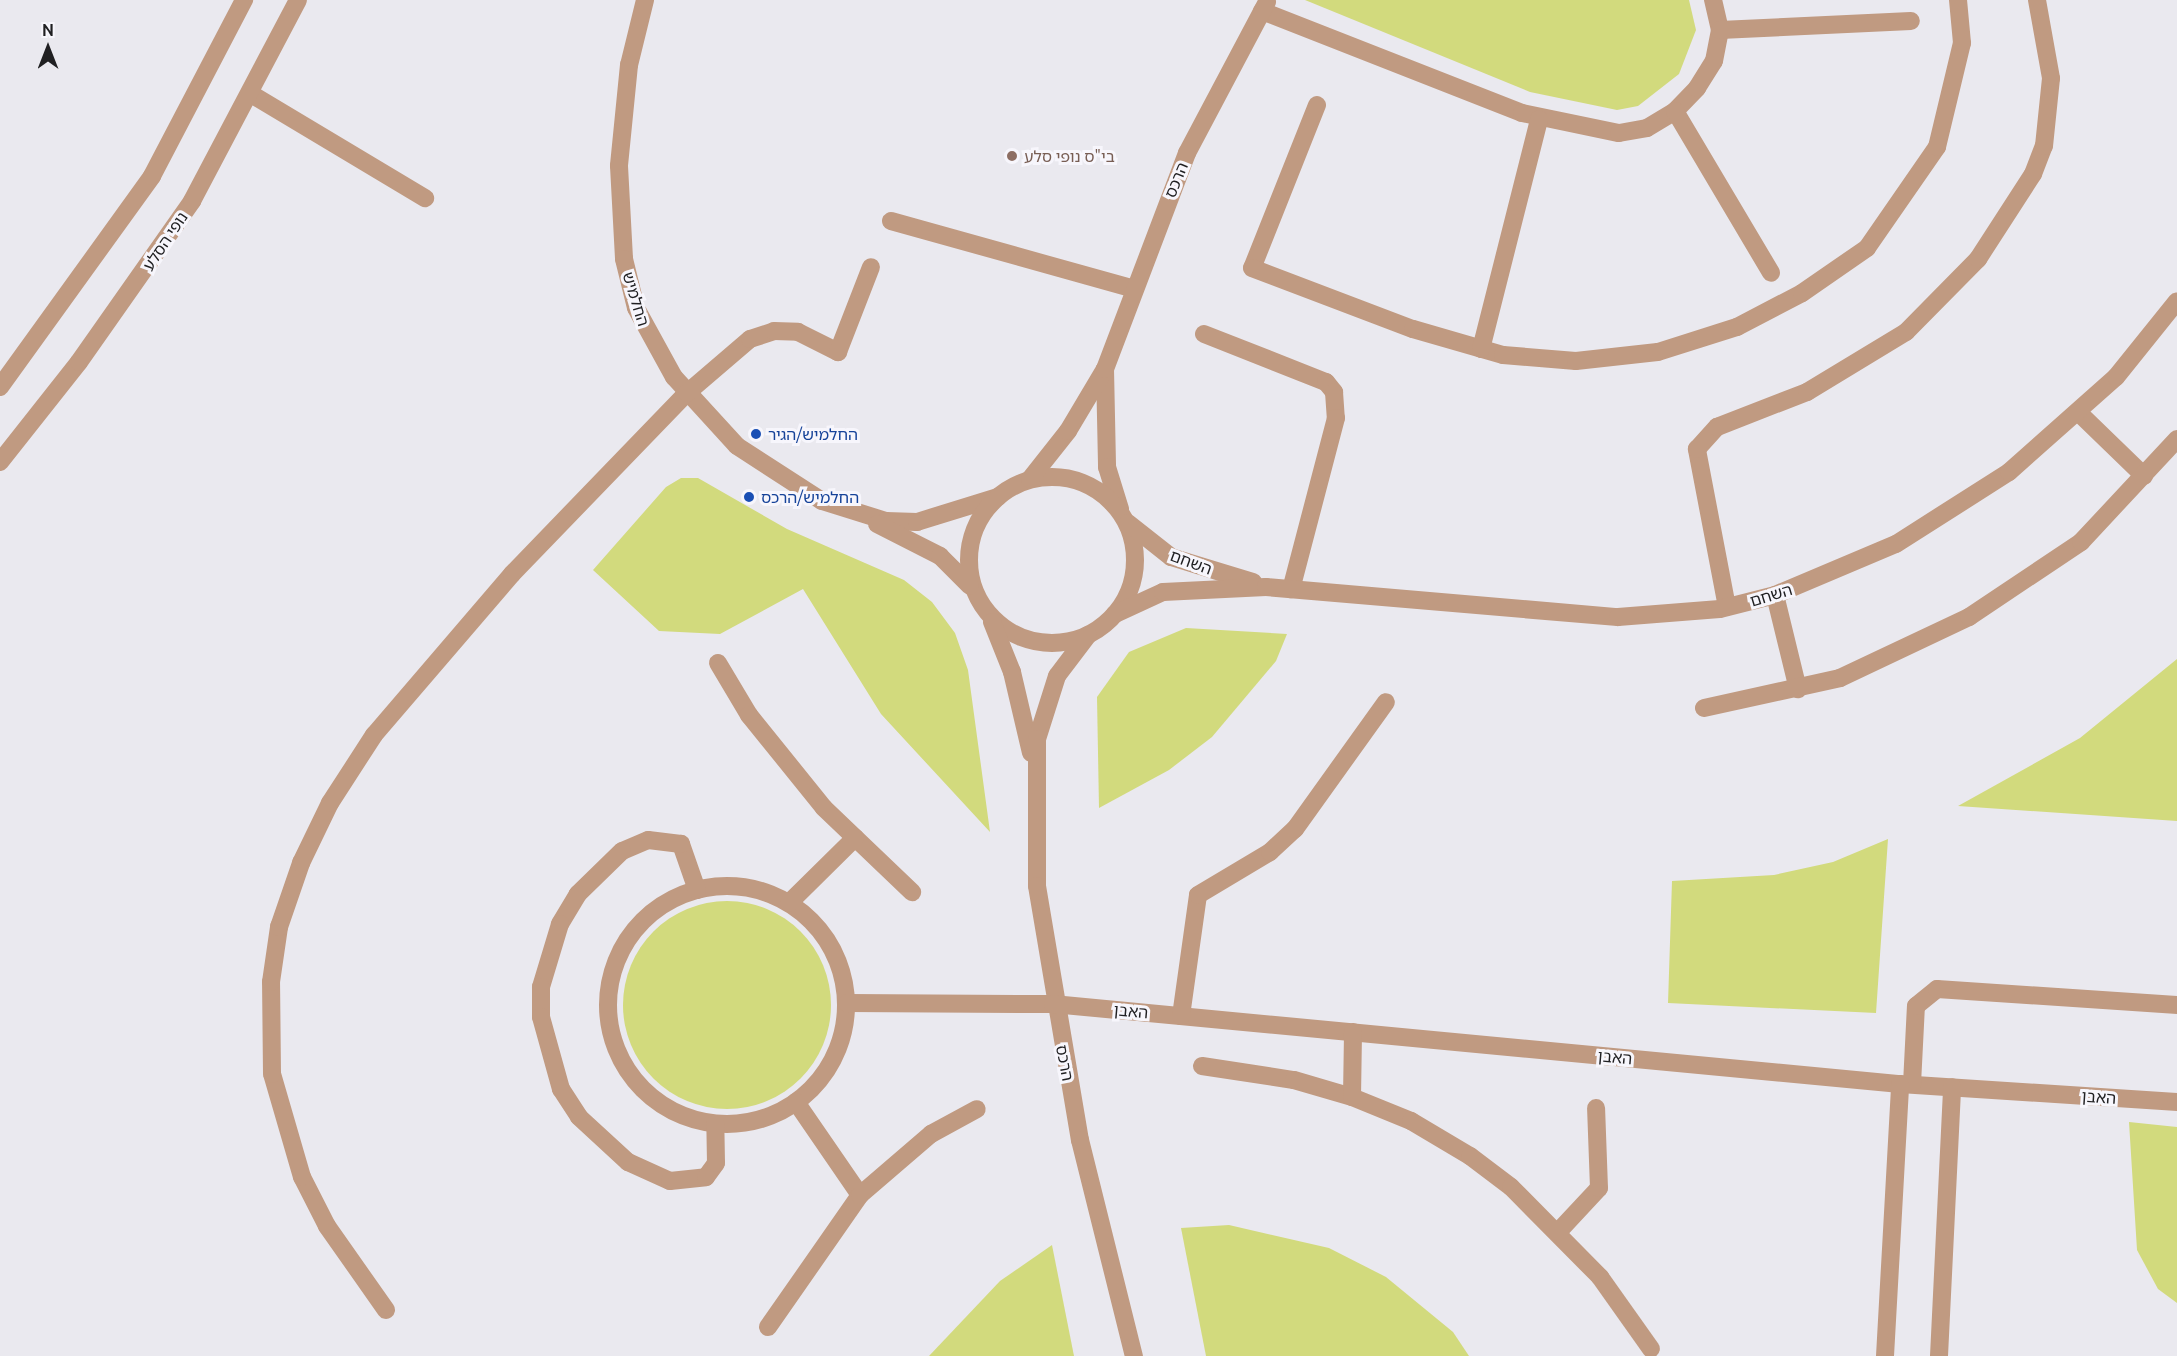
<!DOCTYPE html>
<meta charset="utf-8">
<style>
body{margin:0}
#map{position:relative;width:2177px;height:1356px;overflow:hidden;background:#eae9ef;font-family:Ubuntu,"Noto Sans Hebrew",sans-serif}
div>[style]{position:absolute}
.green>*{inset:0;background:#d2da7d}
.round{border-radius:50%}
.minor>*{height:18px;margin:-9px;padding:0 9px;transform-origin:9px;border-radius:9px;background:#c09a81}
.minor>.ring{margin:-9px;padding:0;box-sizing:content-box;background:none;border:18px solid #c09a81;border-radius:50%}
.dots>*{width:16px;height:16px;translate:-50% -50%;box-sizing:border-box;border:3px solid #f7f6fc;border-radius:50%}
span{translate:-50% -50%;white-space:nowrap;text-align:center;line-height:1.15;-webkit-text-stroke:6px #f7f6fc;paint-order:stroke}
.education-label{font-size:16px;color:#785e54}
.left{translate:0 -50%;text-align:left}
.street-label{font-size:16px;color:#202022}
.transit-label{font-size:16px;color:#164399}
.north{position:absolute;left:18px;top:18px;width:60px;height:60px;-webkit-text-stroke:4px #f7f6fc;paint-order:stroke;rotate:0deg;font-size:16px;font-weight:700;line-height:24px;text-align:center;color:#202022}
.north::after{content:'';display:block;margin:auto;width:21px;height:27px;background:#202022;clip-path:polygon(50% 0,100% 100%,50% 72%,0 100%)}
</style>
<div id="map">
<div class="green">
<div style="clip-path:polygon(1305px 0,1689px 0,1696px 30px,1679px 74px,1638px 106px,1617px 110px,1530px 92px)"></div>
<div style="clip-path:polygon(681px 478px,698px 478px,787px 529px,904px 580px,932px 602px,955px 633px,968px 670px,990px 832px,881px 714px,803px 589px,720px 634px,659px 631px,593px 570px,666px 487px)"></div>
<div style="clip-path:polygon(1186px 628px,1287px 634px,1276px 661px,1212px 737px,1169px 770px,1099px 808px,1097px 697px,1129px 652px)"></div>
<div style="clip-path:polygon(2177px 659px,2177px 821px,1958px 806px,2080px 738px)"></div>
<div style="clip-path:polygon(1888px 839px,1876px 1013px,1668px 1003px,1672px 881px,1774px 875px,1833px 862px)"></div>
<div class="round" style="left:623px;top:901px;width:208px;height:208px"></div>
<div style="clip-path:polygon(2129px 1122px,2177px 1127px,2177px 1303px,2158px 1289px,2137px 1250px)"></div>
<div style="clip-path:polygon(1229px 1225px,1329px 1248px,1386px 1277px,1453px 1332px,1469px 1356px,1206px 1356px,1181px 1228px)"></div>
<div style="clip-path:polygon(1052px 1245px,1074px 1356px,929px 1356px,1000px 1281px)"></div>
</div>
<div class="minor">
<div style="left:645px;top:0;width:67px;rotate:103.8deg"></div>
<div style="left:629px;top:65px;width:101px;rotate:95.7deg"></div>
<div style="left:619px;top:166px;width:93px;rotate:86.9deg"></div>
<div style="left:624px;top:259px;width:50px;rotate:76.2deg"></div>
<div style="left:636px;top:308px;width:79px;rotate:61.2deg"></div>
<div style="left:674px;top:377px;width:93px;rotate:47.6deg"></div>
<div style="left:737px;top:446px;width:101px;rotate:32.9deg"></div>
<div style="left:822px;top:501px;width:67px;rotate:17.4deg"></div>
<div style="left:886px;top:521px;width:31px;rotate:2deg"></div>
<div style="left:917px;top:522px;width:85px;rotate:-17.2deg"></div>
<div style="left:1262px;top:11px;width:279px;rotate:21.4deg"></div>
<div style="left:1522px;top:113px;width:99px;rotate:11.7deg"></div>
<div style="left:1619px;top:133px;width:28px;rotate:-10deg"></div>
<div style="left:1647px;top:128px;width:33px;rotate:-31deg"></div>
<div style="left:1675px;top:111px;width:32px;rotate:-46deg"></div>
<div style="left:1697px;top:88px;width:32px;rotate:-58deg"></div>
<div style="left:1714px;top:61px;width:32px;rotate:-79deg"></div>
<div style="left:1720px;top:30px;width:31px;rotate:-103deg"></div>
<div style="left:1720px;top:30px;width:191px;rotate:-2.7deg"></div>
<div style="left:251px;top:94px;width:203px;rotate:30.9deg"></div>
<div style="left:1317px;top:105px;width:175px;rotate:111.7deg"></div>
<div style="left:1252px;top:268px;width:172px;rotate:20.8deg"></div>
<div style="left:1413px;top:329px;width:94px;rotate:16.1deg"></div>
<div style="left:1503px;top:355px;width:73px;rotate:4.7deg"></div>
<div style="left:1576px;top:361px;width:82px;rotate:-6.3deg"></div>
<div style="left:1658px;top:352px;width:83px;rotate:-17.6deg"></div>
<div style="left:1737px;top:327px;width:73px;rotate:-27.6deg"></div>
<div style="left:1802px;top:293px;width:79px;rotate:-34.7deg"></div>
<div style="left:1867px;top:248px;width:123px;rotate:-55.3deg"></div>
<div style="left:1937px;top:147px;width:107px;rotate:-76.5deg"></div>
<div style="left:1962px;top:43px;width:43px;rotate:-95.3deg"></div>
<div style="left:1675px;top:111px;width:188px;rotate:59.3deg"></div>
<div style="left:891px;top:221px;width:252px;rotate:15.6deg"></div>
<div style="left:1204px;top:334px;width:131px;rotate:21.5deg"></div>
<div style="left:1326px;top:382px;width:13px;rotate:51deg"></div>
<div style="left:1334px;top:392px;width:26px;rotate:86deg"></div>
<div style="left:1336px;top:418px;width:177px;rotate:104.7deg"></div>
<div style="left:1481px;top:349px;width:237px;rotate:-75.8deg"></div>
<div style="left:1105px;top:369px;width:98px;rotate:88.8deg"></div>
<div style="left:1107px;top:467px;width:44px;rotate:72.8deg"></div>
<div style="left:0;top:387px;width:260px;rotate:-54.2deg"></div>
<div style="left:152px;top:176px;width:199px;rotate:-62.4deg"></div>
<div style="left:2078px;top:412px;width:92px;rotate:44.1deg"></div>
<div style="left:0;top:462px;width:127px;rotate:-51.7deg"></div>
<div style="left:79px;top:362px;width:197px;rotate:-54.9deg"></div>
<div style="left:192px;top:201px;width:227px;rotate:-62.2deg"></div>
<div class="ring" style="left:969px;top:477px;width:148px;height:148px"></div>
<div style="left:1030px;top:479px;width:61px;rotate:-51.6deg"></div>
<div style="left:1068px;top:431px;width:72px;rotate:-59.2deg"></div>
<div style="left:1105px;top:369px;width:231px;rotate:-69.2deg"></div>
<div style="left:1187px;top:153px;width:171px;rotate:-62.1deg"></div>
<div style="left:1128px;top:523px;width:55px;rotate:38.3deg"></div>
<div style="left:1171px;top:557px;width:86px;rotate:17deg"></div>
<div style="left:877px;top:524px;width:71px;rotate:26.9deg"></div>
<div style="left:940px;top:556px;width:42px;rotate:45deg"></div>
<div style="left:1775px;top:595px;width:97px;rotate:76.3deg"></div>
<div style="left:1727px;top:607px;width:161px;rotate:-100.8deg"></div>
<div style="left:1697px;top:449px;width:30px;rotate:-48deg"></div>
<div style="left:1717px;top:427px;width:97px;rotate:-21.3deg"></div>
<div style="left:1807px;top:392px;width:116px;rotate:-31.2deg"></div>
<div style="left:1906px;top:332px;width:103px;rotate:-45.4deg"></div>
<div style="left:1978px;top:259px;width:101px;rotate:-57.1deg"></div>
<div style="left:2033px;top:174px;width:30px;rotate:-69deg"></div>
<div style="left:2044px;top:146px;width:68px;rotate:-84.1deg"></div>
<div style="left:2051px;top:78px;width:79px;rotate:-100.2deg"></div>
<div style="left:1115px;top:614px;width:53px;rotate:-24.6deg"></div>
<div style="left:1163px;top:592px;width:103px;rotate:-2.8deg"></div>
<div style="left:1266px;top:587px;width:353px;rotate:4.9deg"></div>
<div style="left:1618px;top:617px;width:102px;rotate:-4.5deg"></div>
<div style="left:1720px;top:609px;width:57px;rotate:-14.3deg"></div>
<div style="left:1775px;top:595px;width:131px;rotate:-22.9deg"></div>
<div style="left:1896px;top:544px;width:134px;rotate:-32.5deg"></div>
<div style="left:2009px;top:472px;width:143px;rotate:-41.6deg"></div>
<div style="left:2116px;top:377px;width:97px;rotate:-51.2deg"></div>
<div style="left:992px;top:622px;width:54px;rotate:68.2deg"></div>
<div style="left:1012px;top:672px;width:83px;rotate:76.8deg"></div>
<div style="left:1088px;top:635px;width:51px;rotate:127.1deg"></div>
<div style="left:1057px;top:676px;width:66px;rotate:107.6deg"></div>
<div style="left:1037px;top:739px;width:147px;rotate:90deg"></div>
<div style="left:1037px;top:886px;width:258px;rotate:80.4deg"></div>
<div style="left:1080px;top:1140px;width:223px;rotate:76deg"></div>
<div style="left:718px;top:663px;width:61px;rotate:59.2deg"></div>
<div style="left:749px;top:715px;width:119px;rotate:51.1deg"></div>
<div style="left:824px;top:808px;width:122px;rotate:43.7deg"></div>
<div style="left:1704px;top:708px;width:139px;rotate:-12.4deg"></div>
<div style="left:1840px;top:678px;width:143px;rotate:-25.3deg"></div>
<div style="left:1969px;top:617px;width:135px;rotate:-33.8deg"></div>
<div style="left:2081px;top:542px;width:141px;rotate:-47deg"></div>
<div class="ring" style="left:608px;top:886px;width:220px;height:220px"></div>
<div style="left:697px;top:890px;width:49px;rotate:-109.2deg"></div>
<div style="left:681px;top:844px;width:33px;rotate:-173deg"></div>
<div style="left:648px;top:840px;width:28px;rotate:157deg"></div>
<div style="left:622px;top:851px;width:62px;rotate:135.7deg"></div>
<div style="left:578px;top:894px;width:35px;rotate:121deg"></div>
<div style="left:560px;top:924px;width:66px;rotate:106.8deg"></div>
<div style="left:541px;top:987px;width:30px;rotate:90deg"></div>
<div style="left:541px;top:1017px;width:75px;rotate:74.5deg"></div>
<div style="left:561px;top:1089px;width:33px;rotate:57deg"></div>
<div style="left:579px;top:1117px;width:67px;rotate:42.6deg"></div>
<div style="left:628px;top:1162px;width:46px;rotate:24.3deg"></div>
<div style="left:670px;top:1181px;width:36px;rotate:-6deg"></div>
<div style="left:706px;top:1177px;width:17px;rotate:-54deg"></div>
<div style="left:716px;top:1163px;width:39px;rotate:-91deg"></div>
<div style="left:789px;top:903px;width:93px;rotate:-44.6deg"></div>
<div style="left:847px;top:1003px;width:206px;rotate:0.3deg"></div>
<div style="left:1053px;top:1004px;width:851px;rotate:5.4deg"></div>
<div style="left:1900px;top:1084px;width:278px;rotate:3.7deg"></div>
<div style="left:1181px;top:1016px;width:122px;rotate:-82deg"></div>
<div style="left:1198px;top:895px;width:84px;rotate:-30.8deg"></div>
<div style="left:1270px;top:852px;width:34px;rotate:-43deg"></div>
<div style="left:1295px;top:829px;width:156px;rotate:-54.4deg"></div>
<div style="left:1202px;top:1066px;width:93px;rotate:8.7deg"></div>
<div style="left:1294px;top:1080px;width:60px;rotate:16.3deg"></div>
<div style="left:1352px;top:1097px;width:64px;rotate:22.1deg"></div>
<div style="left:1411px;top:1121px;width:69px;rotate:30.7deg"></div>
<div style="left:1470px;top:1156px;width:51px;rotate:37.1deg"></div>
<div style="left:1511px;top:1187px;width:127px;rotate:45.3deg"></div>
<div style="left:1600px;top:1277px;width:88px;rotate:54.7deg"></div>
<div style="left:1912px;top:1084px;width:78px;rotate:-87.1deg"></div>
<div style="left:1916px;top:1006px;width:27px;rotate:-39deg"></div>
<div style="left:1937px;top:989px;width:241px;rotate:3.8deg"></div>
<div style="left:1352px;top:1097px;width:65px;rotate:-89.1deg"></div>
<div style="left:796px;top:1102px;width:113px;rotate:55.5deg"></div>
<div style="left:1558px;top:1232px;width:60px;rotate:-47deg"></div>
<div style="left:1599px;top:1188px;width:80px;rotate:-92.1deg"></div>
<div style="left:386px;top:1310px;width:103px;rotate:-125.1deg"></div>
<div style="left:327px;top:1226px;width:55px;rotate:-117deg"></div>
<div style="left:302px;top:1177px;width:107px;rotate:-106.2deg"></div>
<div style="left:272px;top:1074px;width:92px;rotate:-90.6deg"></div>
<div style="left:271px;top:982px;width:56px;rotate:-81.7deg"></div>
<div style="left:279px;top:927px;width:68px;rotate:-71deg"></div>
<div style="left:301px;top:863px;width:67px;rotate:-64.2deg"></div>
<div style="left:330px;top:803px;width:81px;rotate:-57.1deg"></div>
<div style="left:374px;top:735px;width:212px;rotate:-49.4deg"></div>
<div style="left:512px;top:574px;width:252px;rotate:-46deg"></div>
<div style="left:687px;top:393px;width:83px;rotate:-40.6deg"></div>
<div style="left:750px;top:339px;width:25px;rotate:-18deg"></div>
<div style="left:774px;top:331px;width:24px;rotate:2deg"></div>
<div style="left:798px;top:332px;width:45px;rotate:26.6deg"></div>
<div style="left:838px;top:352px;width:91px;rotate:-68.8deg"></div>
<div style="left:768px;top:1327px;width:161px;rotate:-55.1deg"></div>
<div style="left:860px;top:1195px;width:94px;rotate:-40.7deg"></div>
<div style="left:931px;top:1134px;width:52px;rotate:-28.5deg"></div>
<div style="left:1885px;top:1356px;width:272px;rotate:-86.8deg"></div>
<div style="left:1939px;top:1356px;width:269px;rotate:-87.2deg"></div>
</div>
<div class="dots">
<div style="left:1012px;top:156px;background:#8d6e63"></div>
<div style="left:756px;top:434px;background:#1a4fb4"></div>
<div style="left:749px;top:497px;background:#1a4fb4"></div>
</div>
<div class="education-label">
<span class="left" style="left:1024px;top:156px">בי"ס נופי סלע</span>
</div>
<div class="street-label">
<span style="left:1176px;top:180px;rotate:-68deg">הרכס</span>
<span style="left:165px;top:241px;rotate:-56deg">נופי הסלע</span>
<span style="left:636px;top:299px;rotate:73deg">החלמיש</span>
<span style="left:1191px;top:562px;rotate:20deg">השחם</span>
<span style="left:1771px;top:595px;rotate:-17deg">השחם</span>
<span style="left:1131px;top:1011px;rotate:5deg">האבן</span>
<span style="left:1615px;top:1057px;rotate:5deg">האבן</span>
<span style="left:1065px;top:1063px;rotate:79deg">הרכס</span>
<span style="left:2099px;top:1097px;rotate:4deg">האבן</span>
</div>
<div class="transit-label">
<span class="left" style="left:768px;top:434px">החלמיש/הגיר</span>
<span class="left" style="left:761px;top:497px">החלמיש/הרכס</span>
</div>
<div class="north">N</div>
</div>
